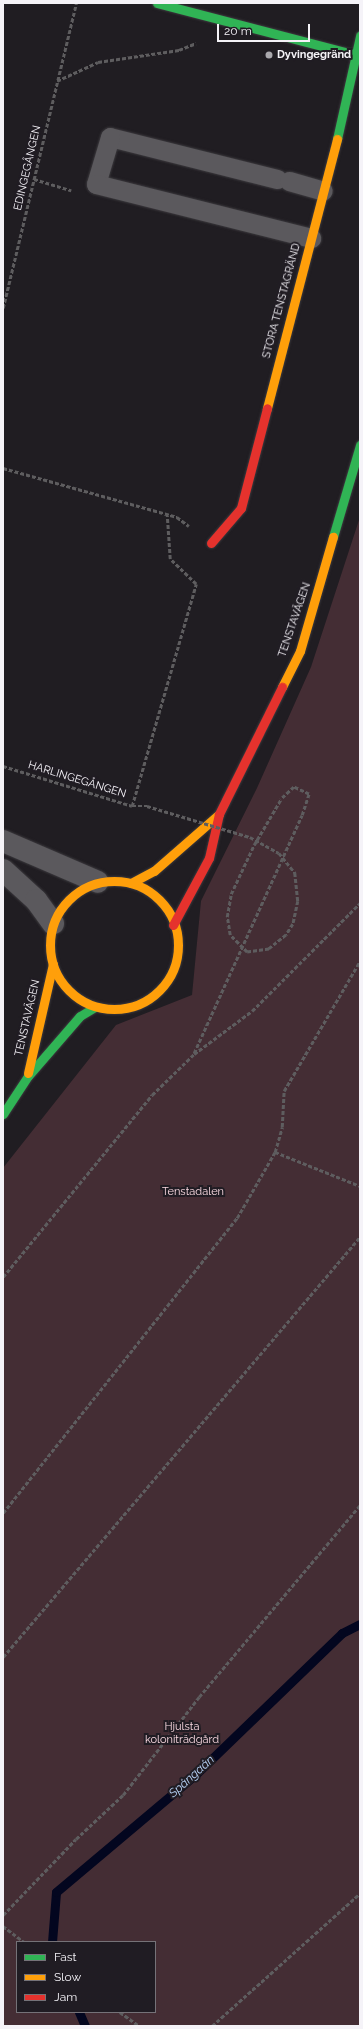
<!DOCTYPE html>
<meta charset="utf-8">
<style>
body{margin:0}
#map{position:relative;width:363px;height:2029px;overflow:hidden;background:#201d22;font-family:Raleway,sans-serif}
div>[style]{position:absolute}
.green>*{inset:0;background:#442d34}
.stream>*{height:9px;margin:-4.5px;padding:0 4.5px;transform-origin:4.5px;border-radius:4.5px;background:#03061f}
.path>*{height:2.5px;margin-top:-1.25px;transform-origin:0;background:repeating-linear-gradient(90deg,#5e5d5f 0 4px,transparent 0 6px)}
.roads{filter:drop-shadow(0 0 1px #3c3a3e) drop-shadow(0 0 1px #3c3a3e)}
.lane>*{height:19px;margin:-9.5px;padding:0 9.5px;transform-origin:9.5px;border-radius:9.5px;background:#5b595d}
.street>*{height:22px;margin:-11px;padding:0 11px;transform-origin:11px;border-radius:11px;background:#5b595d}
.fast>*{height:9px;margin:-4.5px;padding:0 4.5px;transform-origin:4.5px;border-radius:4.5px;background:#30b455}
.slow>*{height:9px;margin:-4.5px;padding:0 4.5px;transform-origin:4.5px;border-radius:4.5px;background:#ff9f0a}
.slow>.ring{margin:-4.5px;padding:0;box-sizing:content-box;background:none;border:9px solid #ff9f0a;border-radius:50%}
.jam>*{height:9px;margin:-4.5px;padding:0 4.5px;transform-origin:4.5px;border-radius:4.5px;background:#e5322d}
.path-bridge>*{height:2.5px;margin-top:-1.25px;transform-origin:0;background:repeating-linear-gradient(90deg,#5e5d5f 0 4px,transparent 0 6px)}
.dots>*{width:11px;height:11px;translate:-50% -50%;box-sizing:border-box;border:2px solid #201c23;border-radius:50%}
span{translate:-50% -50%;white-space:nowrap;text-align:center;line-height:1.15;-webkit-text-stroke:4px #201c23;paint-order:stroke}
.poi-label{font-size:11px;color:#f5f3f8;font-weight:700}
.left{translate:0 -50%;text-align:left}
.street-label{font-size:11px;color:#f5f3f8}
.park-label{font-size:11px;color:#fbdae2}
.water-label{font-size:12px;color:#bad5f9;font-style:italic}
.frame{position:absolute;inset:0;border:4px solid #f5f3f8;pointer-events:none}
.legend{position:absolute;left:16px;top:1941px;width:140px;height:72px;box-sizing:border-box;background:#201c23;border:1px solid #757278;margin:0;padding:5px 7px;list-style:none;font-size:12px;color:#f5f3f8}
.legend li{display:flex;align-items:center;gap:8px;height:20px}
.legend b{width:20px;border:1px solid #757278}
.scale{position:absolute;left:217px;top:24px;width:93px;height:18px;box-sizing:border-box;border:2px solid #f5f3f8;border-top:0;padding-left:5px;font-size:12px;line-height:14px;white-space:nowrap;color:#f5f3f8;-webkit-text-stroke:3px #201c23;paint-order:stroke}
</style>
<div id="map">
<div class="green">
<div style="clip-path:polygon(evenodd,360px 517px,360px 2026px,3px 2026px,3px 1168px,116px 1025px,192px 995px,201px 901px,257px 788px,311px 667px,360px 517px,17px 1942px,155px 1942px,155px 2012px,17px 2012px,17px 1942px)"></div>
</div>
<div class="stream">
<div style="left:52px;top:1942px;width:50px;rotate:-85.4deg"></div>
<div style="left:56px;top:1892px;width:183px;rotate:-40.1deg"></div>
<div style="left:196px;top:1774px;width:203px;rotate:-44deg"></div>
<div style="left:342px;top:1633px;width:20px;rotate:-27deg"></div>
<div style="left:79px;top:2012px;width:15px;rotate:67deg"></div>
</div>
<div class="path">
<div style="left:57px;top:81px;width:45px;rotate:-24.9deg"></div>
<div style="left:98px;top:62px;width:82px;rotate:-8.4deg"></div>
<div style="left:179px;top:50px;width:18px;rotate:-22deg"></div>
<div style="left:34px;top:179px;width:39px;rotate:17deg"></div>
<div style="left:3px;top:308px;width:314px;rotate:-76.5deg"></div>
<div style="left:3px;top:468px;width:181px;rotate:15.7deg"></div>
<div style="left:177px;top:517px;width:15px;rotate:37deg"></div>
<div style="left:3px;top:766px;width:135px;rotate:17.2deg"></div>
<div style="left:132px;top:806px;width:15px"></div>
<div style="left:132px;top:806px;width:231px;rotate:-73.9deg"></div>
<div style="left:196px;top:584px;width:36px;rotate:-136deg"></div>
<div style="left:170px;top:559px;width:44px;rotate:-93.9deg"></div>
<div style="left:194px;top:1053px;width:261px;rotate:-65.6deg"></div>
<div style="left:302px;top:815px;width:22px;rotate:-72deg"></div>
<div style="left:309px;top:794px;width:17px;rotate:-155deg"></div>
<div style="left:294px;top:787px;width:18px;rotate:137deg"></div>
<div style="left:275px;top:1152px;width:92px;rotate:21.8deg"></div>
<div style="left:3px;top:1277px;width:235px;rotate:-50.7deg"></div>
<div style="left:152px;top:1095px;width:59px;rotate:-44.3deg"></div>
<div style="left:194px;top:1054px;width:72px;rotate:-36.6deg"></div>
<div style="left:252px;top:1011px;width:153px;rotate:-45deg"></div>
<div style="left:3px;top:1513px;width:377px;rotate:-51.6deg"></div>
<div style="left:237px;top:1218px;width:76px;rotate:-60.1deg"></div>
<div style="left:275px;top:1152px;width:26px;rotate:-74deg"></div>
<div style="left:282px;top:1127px;width:36px;rotate:-87deg"></div>
<div style="left:284px;top:1091px;width:151px;rotate:-59.7deg"></div>
<div style="left:3px;top:1657px;width:551px;rotate:-49.64deg"></div>
<div style="left:3px;top:1915px;width:105px;rotate:-46.2deg"></div>
<div style="left:76px;top:1839px;width:64px;rotate:-43.1deg"></div>
<div style="left:123px;top:1795px;width:124px;rotate:-52.2deg"></div>
<div style="left:199px;top:1697px;width:251px;rotate:-50deg"></div>
<div style="left:3px;top:1926px;width:26px;rotate:37deg"></div>
<div style="left:120px;top:2012px;width:24px;rotate:36deg"></div>
<div style="left:212px;top:2026px;width:199px;rotate:-41.9deg"></div>
</div>
<div class="roads">
<div class="lane">
<div style="left:277px;top:179px;width:172px;rotate:-165.9deg"></div>
<div style="left:110px;top:137px;width:49px;rotate:106.6deg"></div>
<div style="left:96px;top:184px;width:222px;rotate:14.1deg"></div>
<div style="left:289px;top:181px;width:35px;rotate:16deg"></div>
</div>
<div class="street">
<div style="left:3px;top:841px;width:103px;rotate:23.3deg"></div>
<div style="left:3px;top:870px;width:45px;rotate:42.3deg"></div>
<div style="left:36px;top:900px;width:29px;rotate:54deg"></div>
</div>
<div class="fast">
<div style="left:157px;top:3px;width:210px;rotate:14.6deg"></div>
<div style="left:337px;top:139px;width:106px;rotate:-77.4deg"></div>
<div style="left:333px;top:537px;width:96px;rotate:-73.6deg"></div>
<div style="left:3px;top:1114px;width:45px;rotate:-56.7deg"></div>
<div style="left:28px;top:1076px;width:79px;rotate:-49.1deg"></div>
<div style="left:80px;top:1016px;width:17px;rotate:-31deg"></div>
</div>
<div class="slow">
<div style="left:267px;top:408px;width:278px;rotate:-75.4deg"></div>
<div style="left:282px;top:687px;width:40px;rotate:-63.4deg"></div>
<div style="left:300px;top:651px;width:119px;rotate:-73.9deg"></div>
<div class="ring" style="left:50px;top:881px;width:119px;height:119px"></div>
<div style="left:131px;top:883px;width:26px;rotate:-28deg"></div>
<div style="left:154px;top:871px;width:86px;rotate:-41.2deg"></div>
<div style="left:28px;top:1073px;width:112px;rotate:-77.1deg"></div>
</div>
<div class="jam">
<div style="left:211px;top:543px;width:46px;rotate:-49.4deg"></div>
<div style="left:241px;top:508px;width:103px;rotate:-75.4deg"></div>
<div style="left:173px;top:925px;width:76px;rotate:-61.8deg"></div>
<div style="left:209px;top:858px;width:45px;rotate:-77.2deg"></div>
<div style="left:219px;top:814px;width:142px;rotate:-63.6deg"></div>
</div>
</div>
<div class="path-bridge">
<div style="left:147px;top:806px;width:108px;rotate:16.8deg"></div>
<div style="left:250px;top:837px;width:33px;rotate:29deg"></div>
<div style="left:279px;top:853px;width:26px;rotate:51deg"></div>
<div style="left:295px;top:873px;width:28px;rotate:84deg"></div>
<div style="left:298px;top:901px;width:24px;rotate:102deg"></div>
<div style="left:293px;top:924px;width:13px;rotate:122deg"></div>
<div style="left:286px;top:935px;width:22px;rotate:141deg"></div>
<div style="left:269px;top:949px;width:22px;rotate:172deg"></div>
<div style="left:247px;top:952px;width:24px;rotate:-135deg"></div>
<div style="left:230px;top:935px;width:18px;rotate:-99deg"></div>
<div style="left:227px;top:917px;width:23px;rotate:-80deg"></div>
<div style="left:231px;top:894px;width:54px;rotate:-64.9deg"></div>
<div style="left:254px;top:845px;width:53px;rotate:-59.6deg"></div>
</div>
<div class="dots">
<div style="left:269px;top:55px;background:#aaa8ad"></div>
</div>
<div class="poi-label">
<span class="left" style="left:277px;top:55px">Dyvingegränd</span>
</div>
<div class="street-label">
<span style="left:28px;top:168px;rotate:-77deg">EDINGEGÅNGEN</span>
<span style="left:282px;top:301px;rotate:-75deg">STORA TENSTAGRÄND</span>
<span style="left:295px;top:620px;rotate:-71deg">TENSTAVÄGEN</span>
<span style="left:77px;top:780px;rotate:17deg">HARLINGEGÅNGEN</span>
<span style="left:28px;top:1018px;rotate:-77deg">TENSTAVÄGEN</span>
</div>
<div class="park-label">
<span style="left:193px;top:1192px">Tenstadalen</span>
<span style="left:182px;top:1734px">Hjulsta<br>koloniträdgård</span>
</div>
<div class="water-label">
<span style="left:192px;top:1777px;rotate:-42deg">Spångaån</span>
</div>
<div class="frame"></div>
<ul class="legend">
<li><b style="height:5px;background:#30b455"></b>Fast</li>
<li><b style="height:5px;background:#ff9f0a"></b>Slow</li>
<li><b style="height:5px;background:#e5322d"></b>Jam</li>
</ul>
<div class="scale">20 m</div>
</div>
